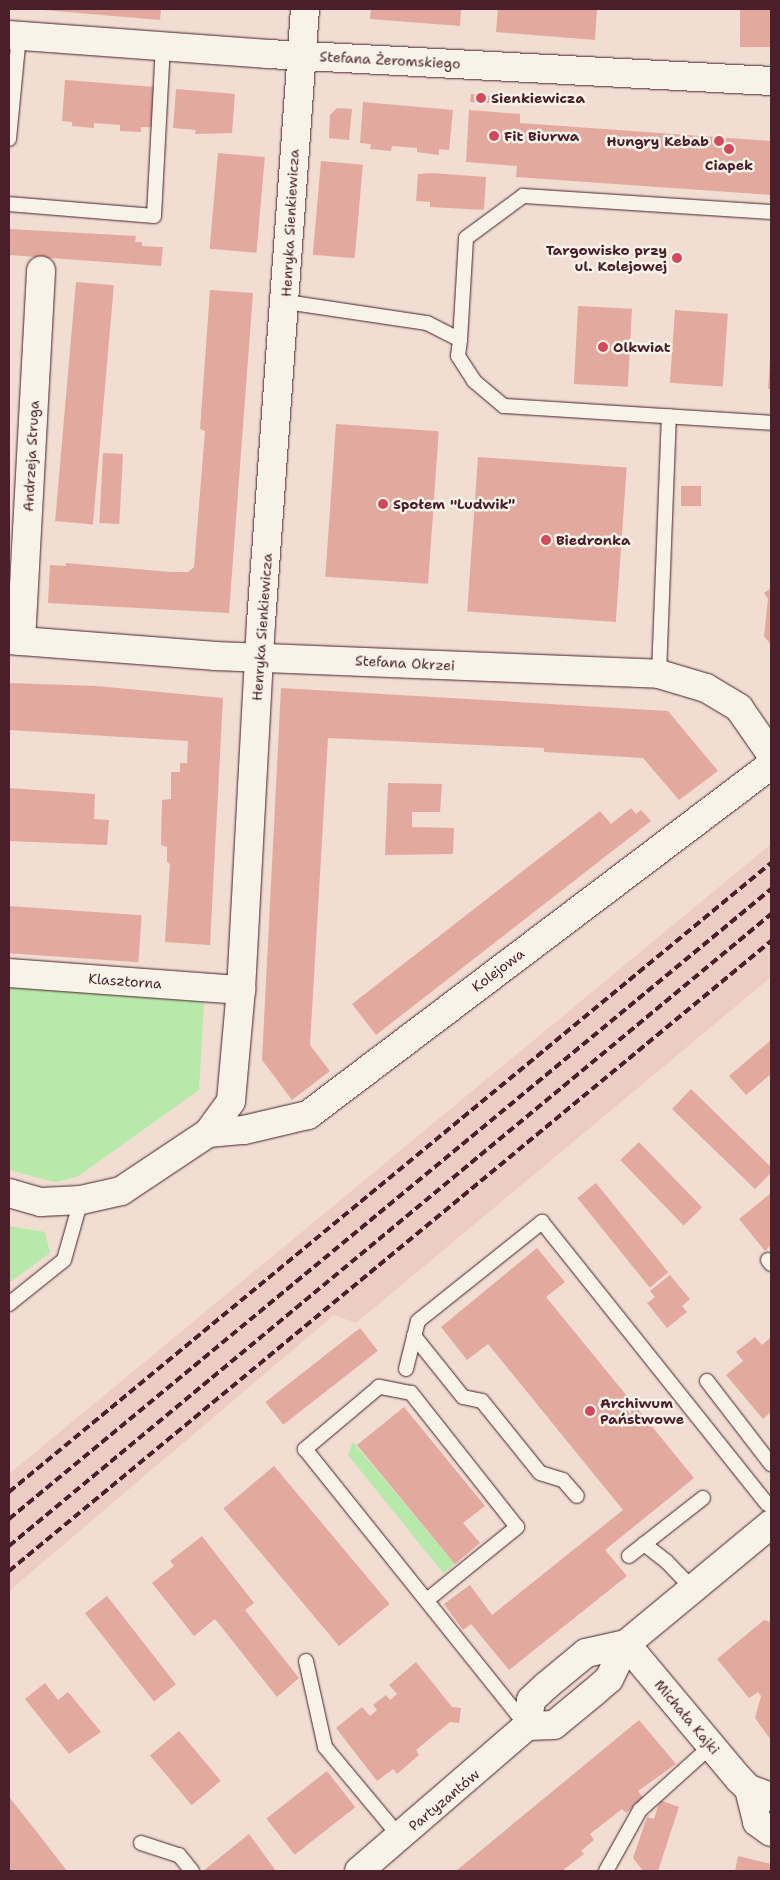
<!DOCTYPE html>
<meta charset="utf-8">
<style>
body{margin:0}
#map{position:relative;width:780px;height:1880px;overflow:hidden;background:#f1ddd2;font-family:"Shantell Sans",sans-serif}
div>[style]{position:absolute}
.built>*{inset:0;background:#edcdc3}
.green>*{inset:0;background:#b7eaaa}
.building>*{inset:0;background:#e3a99f;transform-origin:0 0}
.roads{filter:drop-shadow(0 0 1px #4a1f2b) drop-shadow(0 0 1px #4a1f2b)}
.lane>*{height:14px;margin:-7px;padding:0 7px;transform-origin:7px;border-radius:7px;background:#f7f3e8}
.street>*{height:28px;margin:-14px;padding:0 14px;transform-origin:14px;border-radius:14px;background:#f7f3e8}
.secondary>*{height:28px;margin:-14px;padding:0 14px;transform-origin:14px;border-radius:14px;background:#f7f3e8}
.rail>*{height:4px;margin-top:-2px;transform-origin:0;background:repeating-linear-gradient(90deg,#4a1f2b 0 8px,transparent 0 12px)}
.dots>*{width:14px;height:14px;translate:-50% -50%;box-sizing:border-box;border:2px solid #f7f3e8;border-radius:50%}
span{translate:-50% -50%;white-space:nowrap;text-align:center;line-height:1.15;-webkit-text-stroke:5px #f7f3e8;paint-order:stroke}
.street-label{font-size:14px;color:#4a1f2b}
.poi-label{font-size:14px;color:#4a1f2b;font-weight:700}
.left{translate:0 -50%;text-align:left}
.right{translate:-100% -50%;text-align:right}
.frame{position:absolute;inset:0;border:10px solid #4a1f2b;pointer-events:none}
</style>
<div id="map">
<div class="built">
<div style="clip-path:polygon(771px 844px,771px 977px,356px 1323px,334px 1315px,9px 1591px,9px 1474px)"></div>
</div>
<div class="green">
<div style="clip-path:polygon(9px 986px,204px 1002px,199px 1090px,77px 1177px,55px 1182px,9px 1170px)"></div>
<div style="clip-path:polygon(9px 1226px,45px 1232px,50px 1253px,9px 1283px)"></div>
<div style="clip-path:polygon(353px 1442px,455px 1564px,443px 1573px,348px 1455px)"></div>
</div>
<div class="building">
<div style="clip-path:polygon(32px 9px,161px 9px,160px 20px)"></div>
<div style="clip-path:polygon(371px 9px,461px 9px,460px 26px,370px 19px)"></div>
<div style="clip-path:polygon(498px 9px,597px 9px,595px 40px,496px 32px)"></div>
<div style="left:740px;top:9px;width:31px;height:38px"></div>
<div style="clip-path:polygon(65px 80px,155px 87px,152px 127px,141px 127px,141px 132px,120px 131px,120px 125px,94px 123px,94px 128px,72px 126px,72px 122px,62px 121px)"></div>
<div style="clip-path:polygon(176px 89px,235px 94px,232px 133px,195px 134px,196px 130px,173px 128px)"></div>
<div style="clip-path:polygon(471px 94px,491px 96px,490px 103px,470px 102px)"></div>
<div style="clip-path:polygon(363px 102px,453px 110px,449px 150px,439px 149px,439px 155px,417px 152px,417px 148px,392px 146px,391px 151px,370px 149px,371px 144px,360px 143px)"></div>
<div style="clip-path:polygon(337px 108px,352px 109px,349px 140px,329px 138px,330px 115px)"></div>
<div style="clip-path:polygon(469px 110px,520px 114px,520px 123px,771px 141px,771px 195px,516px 177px,517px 166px,466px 162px)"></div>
<div style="left:218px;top:153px;width:47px;height:96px;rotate:5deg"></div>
<div style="left:321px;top:161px;width:42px;height:94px;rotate:5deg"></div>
<div style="clip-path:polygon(432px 173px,486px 177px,484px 210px,430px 207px,430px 202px,416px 201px,418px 174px)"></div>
<div style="clip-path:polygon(9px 229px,136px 236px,135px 242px,142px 242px,142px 246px,163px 247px,161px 266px,9px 255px)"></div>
<div style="left:76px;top:282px;width:38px;height:240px;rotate:5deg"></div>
<div style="clip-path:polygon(210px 290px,253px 293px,229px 613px,48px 603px,50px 565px,66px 566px,66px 563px,171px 572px,188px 572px,194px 567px,205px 431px,200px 429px)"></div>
<div style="left:578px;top:306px;width:54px;height:78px;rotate:3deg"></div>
<div style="left:675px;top:310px;width:53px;height:73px;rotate:4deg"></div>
<div style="clip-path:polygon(770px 360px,771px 360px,771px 389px,768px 389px)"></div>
<div style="left:336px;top:424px;width:103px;height:153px;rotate:4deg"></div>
<div style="left:103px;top:453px;width:20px;height:70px;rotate:3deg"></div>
<div style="left:478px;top:457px;width:149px;height:155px;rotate:4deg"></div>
<div style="left:681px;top:486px;width:20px;height:20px"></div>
<div style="clip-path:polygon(771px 588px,771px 645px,764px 636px,768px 599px,764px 593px)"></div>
<div style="clip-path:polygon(9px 683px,97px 686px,223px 698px,210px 945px,165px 942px,170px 864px,167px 862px,167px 847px,161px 845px,162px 800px,171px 799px,171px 772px,180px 772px,180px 763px,187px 763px,188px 741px,9px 730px)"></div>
<div style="clip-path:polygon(281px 688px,668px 711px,718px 771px,679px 800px,643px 758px,544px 752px,544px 748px,328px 738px,310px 1045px,330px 1071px,292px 1100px,262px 1060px)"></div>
<div style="clip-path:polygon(388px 783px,442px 784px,440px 812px,412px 812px,412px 827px,454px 828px,453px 854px,385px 855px)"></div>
<div style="clip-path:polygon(9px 788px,95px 794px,94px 819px,109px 820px,107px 845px,9px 841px)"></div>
<div style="clip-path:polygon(631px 808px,636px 814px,641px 810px,651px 821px,376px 1035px,352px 1004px,600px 811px,611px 824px)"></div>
<div style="left:9px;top:906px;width:133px;height:47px;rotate:4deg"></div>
<div style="clip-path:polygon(771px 1040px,771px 1074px,746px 1095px,729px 1076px)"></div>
<div style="clip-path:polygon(691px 1089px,771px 1167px,771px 1173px,755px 1189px,672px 1109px)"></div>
<div style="left:639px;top:1142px;width:91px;height:26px;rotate:46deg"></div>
<div style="left:596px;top:1183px;width:115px;height:24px;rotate:51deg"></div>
<div style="clip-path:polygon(771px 1193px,771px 1245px,765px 1251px,739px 1219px)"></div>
<div style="clip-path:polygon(537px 1248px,565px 1282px,546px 1297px,694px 1478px,605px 1550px,627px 1576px,509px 1670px,471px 1624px,463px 1630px,444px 1604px,470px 1585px,492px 1615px,623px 1510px,488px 1344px,467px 1360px,441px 1327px)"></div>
<div style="clip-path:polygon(670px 1275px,690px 1299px,682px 1306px,687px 1312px,667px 1328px,647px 1303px,655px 1297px,650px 1291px)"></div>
<div style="left:360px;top:1328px;width:29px;height:120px;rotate:52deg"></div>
<div style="clip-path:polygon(755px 1337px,762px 1345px,771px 1337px,771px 1412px,763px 1419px,726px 1375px,743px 1361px,736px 1352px)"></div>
<div style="clip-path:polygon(404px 1407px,485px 1506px,463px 1523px,480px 1543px,455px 1564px,357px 1445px)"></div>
<div style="left:274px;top:1466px;width:180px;height:66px;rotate:50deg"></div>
<div style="clip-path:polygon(202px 1536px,254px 1603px,245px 1610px,299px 1678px,277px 1697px,215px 1619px,194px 1636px,152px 1583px,174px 1566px,170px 1561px)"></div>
<div style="left:107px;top:1596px;width:112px;height:28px;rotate:52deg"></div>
<div style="clip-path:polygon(764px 1620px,771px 1622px,771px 1740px,755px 1718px,761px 1696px,758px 1692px,749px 1698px,717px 1659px)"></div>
<div style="clip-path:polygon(416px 1662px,452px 1707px,461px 1708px,459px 1723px,450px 1722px,416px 1750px,419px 1755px,397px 1774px,393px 1769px,377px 1781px,336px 1728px,362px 1707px,370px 1716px,377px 1710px,373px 1705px,386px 1695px,390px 1700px,397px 1694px,389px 1685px)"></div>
<div style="clip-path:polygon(45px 1683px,58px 1700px,68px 1692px,101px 1732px,69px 1754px,25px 1699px)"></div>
<div style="clip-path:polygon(639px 1720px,676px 1764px,638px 1791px,644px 1799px,626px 1813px,622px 1809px,590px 1834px,594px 1840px,581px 1851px,584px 1854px,562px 1871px,456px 1871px)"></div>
<div style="left:179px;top:1731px;width:65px;height:38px;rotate:50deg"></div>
<div style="left:327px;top:1771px;width:46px;height:77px;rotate:52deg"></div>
<div style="clip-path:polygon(9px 1797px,29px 1822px,67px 1871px,9px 1871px)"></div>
<div style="clip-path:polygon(660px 1800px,679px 1807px,658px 1871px,643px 1871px,633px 1858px,647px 1817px,654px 1819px)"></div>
<div style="clip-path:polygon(249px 1834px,276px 1871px,203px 1871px)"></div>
<div style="clip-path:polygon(738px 1856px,771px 1864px,770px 1871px,735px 1871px)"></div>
</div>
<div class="roads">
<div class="lane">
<div style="left:9px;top:139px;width:104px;rotate:-84.5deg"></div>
<div style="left:9px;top:204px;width:145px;rotate:4.7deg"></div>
<div style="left:154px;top:216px;width:170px;rotate:-87deg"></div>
<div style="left:286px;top:302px;width:143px;rotate:8.5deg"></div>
<div style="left:427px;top:323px;width:37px;rotate:27deg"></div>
<div style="left:460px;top:340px;width:16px;rotate:97deg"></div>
<div style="left:458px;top:356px;width:30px;rotate:57deg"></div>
<div style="left:474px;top:381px;width:39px;rotate:40deg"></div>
<div style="left:504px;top:406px;width:268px;rotate:3.6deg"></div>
<div style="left:460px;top:340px;width:102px;rotate:-86.6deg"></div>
<div style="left:466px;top:238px;width:71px;rotate:-36.4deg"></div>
<div style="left:523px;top:196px;width:249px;rotate:3.7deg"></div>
<div style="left:659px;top:674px;width:258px;rotate:-87.8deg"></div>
<div style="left:768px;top:1260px;width:5px;rotate:53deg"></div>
<div style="left:9px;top:1304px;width:70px;rotate:-38.7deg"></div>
<div style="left:64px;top:1260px;width:62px;rotate:-74.2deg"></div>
<div style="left:414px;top:1336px;width:78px;rotate:51.2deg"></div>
<div style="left:463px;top:1397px;width:19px;rotate:12deg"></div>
<div style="left:482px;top:1401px;width:92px;rotate:51.1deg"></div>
<div style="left:540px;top:1473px;width:24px;rotate:17deg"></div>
<div style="left:563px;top:1480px;width:21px;rotate:49deg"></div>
<div style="left:406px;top:1369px;width:49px;rotate:-76deg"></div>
<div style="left:418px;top:1321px;width:159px;rotate:-38.6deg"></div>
<div style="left:542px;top:1222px;width:361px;rotate:51.4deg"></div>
<div style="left:707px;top:1381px;width:105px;rotate:52.4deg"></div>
<div style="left:644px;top:1544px;width:29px;rotate:38deg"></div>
<div style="left:667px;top:1562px;width:37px;rotate:46deg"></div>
<div style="left:629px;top:1556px;width:94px;rotate:-38.1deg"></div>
<div style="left:427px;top:1600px;width:116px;rotate:-39deg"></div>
<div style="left:517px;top:1527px;width:171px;rotate:-128.3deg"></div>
<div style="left:411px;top:1393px;width:33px;rotate:-169deg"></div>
<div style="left:379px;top:1387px;width:97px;rotate:140deg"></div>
<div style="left:305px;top:1449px;width:355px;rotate:51.3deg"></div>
<div style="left:306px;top:1661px;width:88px;rotate:77.5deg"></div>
<div style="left:325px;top:1747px;width:117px;rotate:50.2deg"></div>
<div style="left:141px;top:1843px;width:40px;rotate:18deg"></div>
<div style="left:179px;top:1855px;width:21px;rotate:51deg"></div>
<div style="left:606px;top:1871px;width:70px;rotate:-60.9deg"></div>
<div style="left:640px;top:1810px;width:96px;rotate:-42deg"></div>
</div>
<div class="street">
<div style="left:9px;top:35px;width:260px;rotate:4.2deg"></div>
<div style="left:268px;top:54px;width:504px;rotate:3.07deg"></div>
<div style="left:9px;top:640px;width:207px;rotate:4.4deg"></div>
<div style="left:215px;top:656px;width:444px;rotate:2.3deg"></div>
<div style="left:659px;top:674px;width:49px;rotate:16.6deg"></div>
<div style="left:706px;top:688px;width:39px;rotate:31deg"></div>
<div style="left:739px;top:708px;width:56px;rotate:55.2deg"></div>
<div style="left:21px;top:641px;width:371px;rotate:-86.9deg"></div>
<div style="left:9px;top:973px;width:233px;rotate:4.2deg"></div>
<div style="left:208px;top:1133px;width:36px;rotate:-5deg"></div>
<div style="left:244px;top:1130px;width:66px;rotate:-13.2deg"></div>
<div style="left:308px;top:1115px;width:580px;rotate:-37.09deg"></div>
<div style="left:9px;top:1193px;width:33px;rotate:16deg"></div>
<div style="left:41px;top:1202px;width:40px;rotate:-2.9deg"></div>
<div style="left:81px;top:1200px;width:41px;rotate:-12.7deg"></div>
<div style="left:121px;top:1191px;width:105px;rotate:-33.7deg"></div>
<div style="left:208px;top:1133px;width:39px;rotate:-54deg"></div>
<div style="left:231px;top:1101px;width:111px;rotate:-84.9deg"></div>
<div style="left:241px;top:990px;width:368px;rotate:-86.9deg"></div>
<div style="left:261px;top:623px;width:616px;rotate:-85.9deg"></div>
<div style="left:626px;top:1644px;width:176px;rotate:50.1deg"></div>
<div style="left:739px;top:1779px;width:14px;rotate:45deg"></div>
<div style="left:749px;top:1789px;width:23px;rotate:20deg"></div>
<div style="left:749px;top:1789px;width:34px;rotate:76deg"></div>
<div style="left:757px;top:1822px;width:17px;rotate:36deg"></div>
</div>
<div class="secondary">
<div style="left:527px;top:1726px;width:27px;rotate:-2deg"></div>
<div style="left:554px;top:1725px;width:52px;rotate:-39.5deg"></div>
<div style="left:594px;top:1692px;width:20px;rotate:-41deg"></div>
<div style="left:609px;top:1679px;width:39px;rotate:-64deg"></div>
<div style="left:626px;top:1644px;width:188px;rotate:-39.6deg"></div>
<div style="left:359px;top:1871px;width:222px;rotate:-40.8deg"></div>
<div style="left:527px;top:1726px;width:26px;rotate:-81deg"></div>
<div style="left:531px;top:1700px;width:21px;rotate:-43deg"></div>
<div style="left:546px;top:1686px;width:52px;rotate:-39.5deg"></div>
<div style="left:586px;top:1653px;width:41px;rotate:-12.7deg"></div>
</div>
</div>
<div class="rail">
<div style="left:9px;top:1492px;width:988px;rotate:-39.54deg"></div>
<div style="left:9px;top:1519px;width:989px;rotate:-39.58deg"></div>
<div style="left:9px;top:1546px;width:990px;rotate:-39.67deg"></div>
<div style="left:9px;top:1571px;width:989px;rotate:-39.58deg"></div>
</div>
<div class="dots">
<div style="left:481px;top:98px;background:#d1495b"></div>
<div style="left:494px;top:136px;background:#d1495b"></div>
<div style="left:719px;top:141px;background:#d1495b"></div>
<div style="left:729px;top:149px;background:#d1495b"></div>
<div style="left:677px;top:258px;background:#d1495b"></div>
<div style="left:603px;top:347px;background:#d1495b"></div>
<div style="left:383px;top:504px;background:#d1495b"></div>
<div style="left:546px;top:540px;background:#d1495b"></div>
<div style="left:590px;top:1411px;background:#d1495b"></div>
</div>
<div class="street-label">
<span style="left:390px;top:60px;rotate:3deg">Stefana Żeromskiego</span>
<span style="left:290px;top:223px;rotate:-87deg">Henryka Sienkiewicza</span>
<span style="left:31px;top:456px;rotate:-87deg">Andrzeja Struga</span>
<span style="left:262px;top:627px;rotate:-86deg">Henryka Sienkiewicza</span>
<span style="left:405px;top:663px;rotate:3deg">Stefana Okrzei</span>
<span style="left:498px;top:970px;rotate:-37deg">Kolejowa</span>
<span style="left:125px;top:981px;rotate:4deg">Klasztorna</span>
<span style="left:687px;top:1717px;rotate:50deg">Michała Kajki</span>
<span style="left:444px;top:1800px;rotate:-40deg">Partyzantów</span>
</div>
<div class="poi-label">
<span class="left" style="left:491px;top:98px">Sienkiewicza</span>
<span class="left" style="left:504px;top:136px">Fit Biurwa</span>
<span class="right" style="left:709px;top:141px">Hungry Kebab</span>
<span style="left:729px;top:165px">Ciapek</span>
<span class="right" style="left:667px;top:258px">Targowisko przy<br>ul. Kolejowej</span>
<span class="left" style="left:613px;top:347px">Olkwiat</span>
<span class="left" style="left:393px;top:504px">Społem "Ludwik"</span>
<span class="left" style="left:556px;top:540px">Biedronka</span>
<span class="left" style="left:600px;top:1411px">Archiwum<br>Państwowe</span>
</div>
<div class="frame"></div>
</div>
